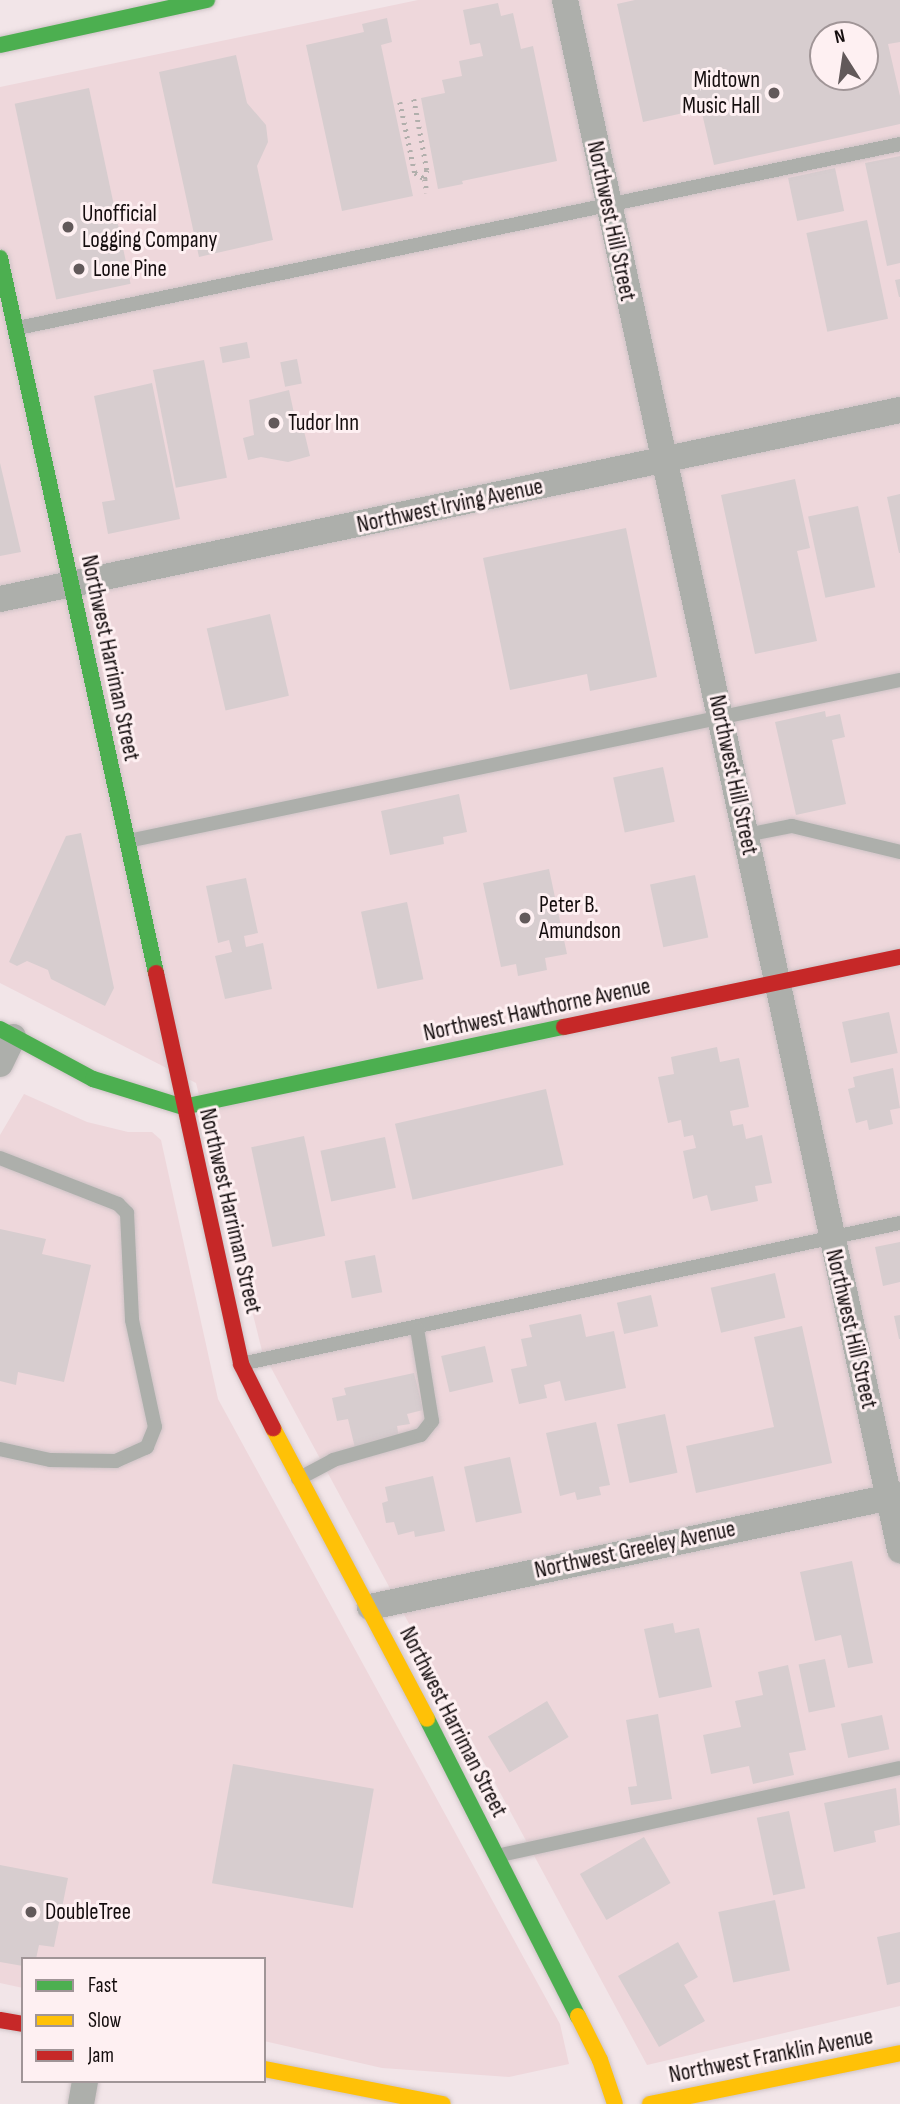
<!DOCTYPE html>
<style>
body{margin:0}
#map{position:relative;width:900px;height:2104px;overflow:hidden;background:#f2e5e8;font-family:"Sofia Sans Condensed",sans-serif}
div>[style]{position:absolute}
.built>*{inset:0;background:#eed7db}
.building>*{inset:0;background:#d7cdcf;transform-origin:0 0}
.path>*{height:4.5px;margin-top:-2.25px;transform-origin:0;background:repeating-linear-gradient(90deg,#b1afac 0 2px,transparent 0 7px)}
.roads{filter:drop-shadow(0 0 2px #cec3c6) drop-shadow(0 0 2px #cec3c6)}
.lane>*{height:14px;margin:-7px;padding:0 7px;transform-origin:7px;border-radius:7px;background:#adafab}
.street>*{height:26px;margin:-13px;padding:0 13px;transform-origin:13px;border-radius:13px;background:#adafab}
.fast>*{height:16px;margin:-8px;padding:0 8px;transform-origin:8px;border-radius:8px;background:#4caf50}
.slow>*{height:16px;margin:-8px;padding:0 8px;transform-origin:8px;border-radius:8px;background:#ffc107}
.jam>*{height:16px;margin:-8px;padding:0 8px;transform-origin:8px;border-radius:8px;background:#c62828}
.dots>*{width:19px;height:19px;translate:-50% -50%;box-sizing:border-box;border:4px solid #fef0f2;border-radius:50%}
span{translate:-50% -50%;white-space:nowrap;text-align:center;line-height:1.15;-webkit-text-stroke:6px #fef0f2;paint-order:stroke}
.poi-label{font-size:23px;color:#140d0e}
.right{translate:-100% -50%;text-align:right}
.left{translate:0 -50%;text-align:left}
.street-label{font-size:23px;color:#140d0e}
.legend{position:absolute;left:21px;top:1957px;width:245px;height:126px;box-sizing:border-box;background:#fef0f2;border:2px solid #a09597;margin:0;padding:9px 12px;list-style:none;font-size:21px;color:#140d0e}
.legend li{display:flex;align-items:center;gap:14px;height:35px}
.legend b{width:35px;border:2px solid #a09597}
.north{position:absolute;left:809px;top:21px;width:70px;height:70px;box-sizing:border-box;background:#fef0f2;border:2px solid #a09597;border-radius:50%;rotate:348deg;font-size:19px;font-weight:700;line-height:28px;text-align:center;color:#140d0e}
.north::after{content:'';display:block;margin:auto;width:24px;height:32px;background:#62595a;clip-path:polygon(50% 0,100% 100%,50% 72%,0 100%)}
</style>
<div id="map">
<div class="built">
<div style="clip-path:polygon(evenodd,418px 0,900px 0,900px 2006px,647px 2065px,262px 1351px,196px 1083px,0 983px,0 87px,418px 0,823px 35px,865px 35px,865px 77px,823px 77px,823px 35px)"></div>
<div style="clip-path:polygon(24px 1094px,87px 1122px,128px 1132px,152px 1132px,161px 1140px,218px 1399px,560px 2024px,569px 2064px,509px 2077px,382px 2068px,264px 2041px,264px 1959px,23px 1959px,23px 1988px,0 1983px,0 1135px)"></div>
</div>
<div class="building">
<div style="clip-path:polygon(evenodd,635px 0,900px 0,900px 42px,888px 44px,900px 96px,900px 124px,714px 165px,701px 109px,643px 122px,617px 4px,635px 0,823px 35px,865px 35px,865px 77px,823px 77px,823px 35px)"></div>
<div style="clip-path:polygon(498px 3px,501px 16px,513px 13px,521px 49px,533px 46px,557px 161px,462px 181px,463px 184px,438px 189px,421px 98px,445px 93px,442px 80px,462px 76px,459px 61px,483px 56px,480px 43px,470px 45px,463px 10px)"></div>
<div style="clip-path:polygon(387px 18px,392px 42px,381px 45px,413px 196px,342px 211px,306px 45px,364px 32px,362px 24px)"></div>
<div style="clip-path:polygon(236px 55px,247px 103px,266px 125px,268px 142px,257px 166px,273px 240px,199px 257px,159px 72px)"></div>
<div style="left:89px;top:88px;width:200px;height:76px;rotate:78deg"></div>
<div style="clip-path:polygon(900px 156px,900px 263px,887px 266px,865px 163px)"></div>
<div style="left:835px;top:168px;width:44px;height:48px;rotate:78deg"></div>
<div style="left:867px;top:220px;width:101px;height:62px;rotate:78deg"></div>
<div style="clip-path:polygon(900px 279px,900px 297px,899px 297px,895px 280px)"></div>
<div style="left:247px;top:342px;width:16px;height:28px;rotate:79deg"></div>
<div style="left:297px;top:359px;width:25px;height:17px;rotate:79deg"></div>
<div style="left:204px;top:360px;width:120px;height:52px;rotate:79deg"></div>
<div style="clip-path:polygon(152px 383px,180px 519px,108px 534px,102px 502px,115px 500px,94px 396px)"></div>
<div style="clip-path:polygon(289px 390px,298px 432px,304px 431px,310px 456px,288px 462px,261px 457px,248px 460px,243px 438px,254px 435px,249px 400px)"></div>
<div style="clip-path:polygon(0 463px,21px 552px,0 556px)"></div>
<div style="clip-path:polygon(795px 479px,810px 548px,797px 551px,817px 641px,755px 654px,721px 495px)"></div>
<div style="clip-path:polygon(900px 494px,900px 553px,899px 553px,887px 497px)"></div>
<div style="left:858px;top:506px;width:83px;height:51px;rotate:78deg"></div>
<div style="clip-path:polygon(626px 528px,657px 677px,590px 691px,587px 674px,510px 690px,483px 558px)"></div>
<div style="left:270px;top:614px;width:84px;height:65px;rotate:77deg"></div>
<div style="clip-path:polygon(825px 711px,826px 717px,840px 714px,845px 737px,832px 740px,846px 804px,796px 815px,775px 722px)"></div>
<div style="left:663px;top:767px;width:56px;height:51px;rotate:78deg"></div>
<div style="clip-path:polygon(459px 794px,467px 832px,443px 837px,444px 844px,390px 855px,381px 811px)"></div>
<div style="clip-path:polygon(81px 833px,114px 988px,105px 1006px,51px 979px,48px 970px,27px 961px,17px 966px,9px 962px,66px 836px)"></div>
<div style="clip-path:polygon(549px 869px,567px 954px,545px 958px,547px 970px,518px 976px,516px 964px,501px 967px,483px 883px)"></div>
<div style="left:695px;top:875px;width:64px;height:46px;rotate:78deg"></div>
<div style="clip-path:polygon(246px 878px,258px 933px,244px 936px,246px 947px,263px 943px,272px 989px,225px 999px,215px 956px,232px 952px,229px 940px,218px 943px,206px 886px)"></div>
<div style="left:407px;top:902px;width:79px;height:47px;rotate:78deg"></div>
<div style="left:889px;top:1012px;width:42px;height:48px;rotate:78deg"></div>
<div style="clip-path:polygon(717px 1047px,720px 1062px,739px 1058px,749px 1107px,730px 1111px,733px 1126px,743px 1124px,746px 1139px,762px 1135px,772px 1183px,755px 1186px,758px 1201px,711px 1211px,707px 1195px,693px 1199px,683px 1151px,696px 1148px,693px 1135px,684px 1137px,681px 1120px,668px 1123px,658px 1077px,674px 1074px,671px 1057px)"></div>
<div style="clip-path:polygon(893px 1068px,900px 1108px,890px 1110px,893px 1124px,869px 1130px,867px 1120px,856px 1123px,848px 1089px,855px 1087px,853px 1077px)"></div>
<div style="left:546px;top:1089px;width:78px;height:155px;rotate:77deg"></div>
<div style="left:304px;top:1136px;width:102px;height:54px;rotate:78deg"></div>
<div style="left:385px;top:1137px;width:52px;height:66px;rotate:78deg"></div>
<div style="clip-path:polygon(0 1229px,46px 1239px,42px 1254px,91px 1265px,64px 1382px,18px 1372px,16px 1385px,0 1381px)"></div>
<div style="clip-path:polygon(900px 1242px,900px 1282px,883px 1286px,875px 1247px)"></div>
<div style="left:375px;top:1255px;width:38px;height:31px;rotate:79deg"></div>
<div style="left:775px;top:1273px;width:46px;height:66px;rotate:77deg"></div>
<div style="left:651px;top:1295px;width:32px;height:35px;rotate:77deg"></div>
<div style="clip-path:polygon(581px 1314px,586px 1337px,614px 1331px,626px 1388px,565px 1401px,560px 1381px,544px 1385px,547px 1398px,519px 1404px,511px 1369px,527px 1366px,521px 1339px,532px 1337px,529px 1325px)"></div>
<div style="clip-path:polygon(900px 1315px,900px 1339px,899px 1339px,894px 1316px)"></div>
<div style="clip-path:polygon(802px 1326px,832px 1463px,696px 1493px,686px 1446px,774px 1427px,754px 1337px)"></div>
<div style="left:485px;top:1346px;width:37px;height:45px;rotate:77deg"></div>
<div style="clip-path:polygon(414px 1373px,423px 1410px,407px 1414px,410px 1424px,397px 1426px,399px 1438px,355px 1448px,348px 1419px,337px 1421px,332px 1398px,346px 1395px,344px 1388px)"></div>
<div style="left:665px;top:1414px;width:60px;height:49px;rotate:78deg"></div>
<div style="clip-path:polygon(596px 1422px,610px 1485px,599px 1487px,601px 1495px,577px 1500px,575px 1492px,560px 1496px,546px 1433px)"></div>
<div style="left:510px;top:1457px;width:57px;height:47px;rotate:78deg"></div>
<div style="clip-path:polygon(433px 1476px,445px 1531px,415px 1537px,414px 1531px,398px 1535px,394px 1522px,386px 1523px,382px 1503px,388px 1501px,385px 1487px)"></div>
<div style="clip-path:polygon(852px 1561px,873px 1663px,848px 1668px,841px 1635px,815px 1641px,800px 1572px)"></div>
<div style="clip-path:polygon(673px 1623px,675px 1633px,699px 1628px,712px 1687px,659px 1698px,644px 1629px)"></div>
<div style="left:825px;top:1659px;width:49px;height:27px;rotate:78deg"></div>
<div style="clip-path:polygon(788px 1665px,806px 1750px,789px 1753px,794px 1775px,753px 1784px,749px 1766px,711px 1774px,703px 1735px,741px 1727px,735px 1701px,763px 1695px,758px 1672px)"></div>
<div style="left:547px;top:1701px;width:42px;height:69px;rotate:59deg"></div>
<div style="clip-path:polygon(658px 1714px,672px 1799px,631px 1805px,628px 1787px,637px 1786px,626px 1720px)"></div>
<div style="left:882px;top:1715px;width:35px;height:42px;rotate:78deg"></div>
<div style="left:233px;top:1764px;width:143px;height:121px;rotate:10deg"></div>
<div style="clip-path:polygon(896px 1788px,900px 1825px,874px 1831px,876px 1842px,834px 1852px,824px 1803px)"></div>
<div style="left:789px;top:1811px;width:79px;height:33px;rotate:78deg"></div>
<div style="left:644px;top:1837px;width:53px;height:74px;rotate:60deg"></div>
<div style="clip-path:polygon(0 1865px,68px 1878px,54px 1947px,39px 1945px,36px 1959px,23px 1959px,23px 1966px,0 1962px)"></div>
<div style="left:775px;top:1900px;width:72px;height:58px;rotate:78deg"></div>
<div style="clip-path:polygon(900px 1932px,900px 1982px,887px 1985px,877px 1937px)"></div>
<div style="clip-path:polygon(678px 1942px,698px 1977px,684px 1985px,705px 2021px,659px 2047px,618px 1976px)"></div>
</div>
<div class="path">
<div style="left:414px;top:99px;width:72px;rotate:79.6deg"></div>
<div style="left:427px;top:170px;width:9px;rotate:103deg"></div>
<div style="left:400px;top:102px;width:73px;rotate:78.1deg"></div>
<div style="left:415px;top:173px;width:12px;rotate:31deg"></div>
<div style="left:425px;top:179px;width:14px;rotate:82deg"></div>
</div>
<div class="roads">
<div class="lane">
<div style="left:18px;top:328px;width:901px;rotate:-11.78deg"></div>
<div style="left:746px;top:835px;width:47px;rotate:-11.1deg"></div>
<div style="left:792px;top:826px;width:111px;rotate:13.5deg"></div>
<div style="left:128px;top:841px;width:789px;rotate:-11.78deg"></div>
<div style="left:0;top:1158px;width:127px;rotate:21.3deg"></div>
<div style="left:118px;top:1204px;width:13px;rotate:45deg"></div>
<div style="left:127px;top:1213px;width:107px;rotate:87.3deg"></div>
<div style="left:132px;top:1320px;width:109px;rotate:77.9deg"></div>
<div style="left:155px;top:1427px;width:22px;rotate:112deg"></div>
<div style="left:147px;top:1447px;width:34px;rotate:156deg"></div>
<div style="left:116px;top:1461px;width:66px;rotate:-179.1deg"></div>
<div style="left:50px;top:1460px;width:51px;rotate:-167.6deg"></div>
<div style="left:241px;top:1364px;width:674px;rotate:-12.08deg"></div>
<div style="left:298px;top:1479px;width:40px;rotate:-28deg"></div>
<div style="left:333px;top:1460px;width:91px;rotate:-15.9deg"></div>
<div style="left:421px;top:1435px;width:18px;rotate:-52deg"></div>
<div style="left:432px;top:1421px;width:94px;rotate:-99.2deg"></div>
<div style="left:496px;top:1856px;width:413px;rotate:-12.3deg"></div>
</div>
<div class="street">
<div style="left:565px;top:0;width:1586px;rotate:77.8deg"></div>
<div style="left:0;top:599px;width:920px;rotate:-11.86deg"></div>
<div style="left:0;top:1064px;width:30px;rotate:-64deg"></div>
<div style="left:370px;top:1607px;width:542px;rotate:-11.93deg"></div>
<div style="left:81px;top:2104px;width:23px;rotate:-80deg"></div>
</div>
<div class="fast">
<div style="left:0;top:45px;width:212px;rotate:-12.3deg"></div>
<div style="left:0;top:258px;width:732px;rotate:77.69deg"></div>
<div style="left:0;top:1029px;width:106px;rotate:28.3deg"></div>
<div style="left:93px;top:1079px;width:94px;rotate:17.3deg"></div>
<div style="left:183px;top:1107px;width:389px;rotate:-11.9deg"></div>
<div style="left:427px;top:1719px;width:333px;rotate:63.1deg"></div>
</div>
<div class="slow">
<div style="left:273px;top:1428px;width:329px;rotate:62.1deg"></div>
<div style="left:578px;top:2016px;width:49px;rotate:63.4deg"></div>
<div style="left:600px;top:2060px;width:46px;rotate:71.2deg"></div>
<div style="left:264px;top:2069px;width:182px;rotate:11.1deg"></div>
<div style="left:650px;top:2104px;width:255px;rotate:-11.5deg"></div>
</div>
<div class="jam">
<div style="left:156px;top:973px;width:400px;rotate:77.7deg"></div>
<div style="left:241px;top:1364px;width:72px;rotate:63.4deg"></div>
<div style="left:564px;top:1027px;width:343px;rotate:-11.8deg"></div>
<div style="left:0;top:2020px;width:23px;rotate:10deg"></div>
</div>
</div>
<div class="dots">
<div style="left:774px;top:93px;background:#62595a"></div>
<div style="left:68px;top:227px;background:#62595a"></div>
<div style="left:79px;top:269px;background:#62595a"></div>
<div style="left:274px;top:423px;background:#62595a"></div>
<div style="left:525px;top:918px;background:#62595a"></div>
<div style="left:31px;top:1912px;background:#62595a"></div>
</div>
<div class="poi-label">
<span class="right" style="left:760px;top:93px">Midtown<br>Music Hall</span>
<span class="left" style="left:82px;top:227px">Unofficial<br>Logging Company</span>
<span class="left" style="left:93px;top:269px">Lone Pine</span>
<span class="left" style="left:288px;top:423px">Tudor Inn</span>
<span class="left" style="left:539px;top:918px">Peter B.<br>Amundson</span>
<span class="left" style="left:45px;top:1912px">DoubleTree</span>
</div>
<div class="street-label">
<span style="left:611px;top:221px;rotate:78deg">Northwest Hill Street</span>
<span style="left:450px;top:506px;rotate:-12deg">Northwest Irving Avenue</span>
<span style="left:110px;top:658px;rotate:78deg">Northwest Harriman Street</span>
<span style="left:733px;top:775px;rotate:78deg">Northwest Hill Street</span>
<span style="left:537px;top:1010px;rotate:-12deg">Northwest Hawthorne Avenue</span>
<span style="left:230px;top:1211px;rotate:77deg">Northwest Harriman Street</span>
<span style="left:851px;top:1329px;rotate:77deg">Northwest Hill Street</span>
<span style="left:635px;top:1550px;rotate:-12deg">Northwest Greeley Avenue</span>
<span style="left:453px;top:1722px;rotate:63deg">Northwest Harriman Street</span>
<span style="left:771px;top:2056px;rotate:-11deg">Northwest Franklin Avenue</span>
</div>
<ul class="legend">
<li><b style="height:9px;background:#4caf50"></b>Fast</li>
<li><b style="height:9px;background:#ffc107"></b>Slow</li>
<li><b style="height:9px;background:#c62828"></b>Jam</li>
</ul>
<div class="north">N</div>
</div>
